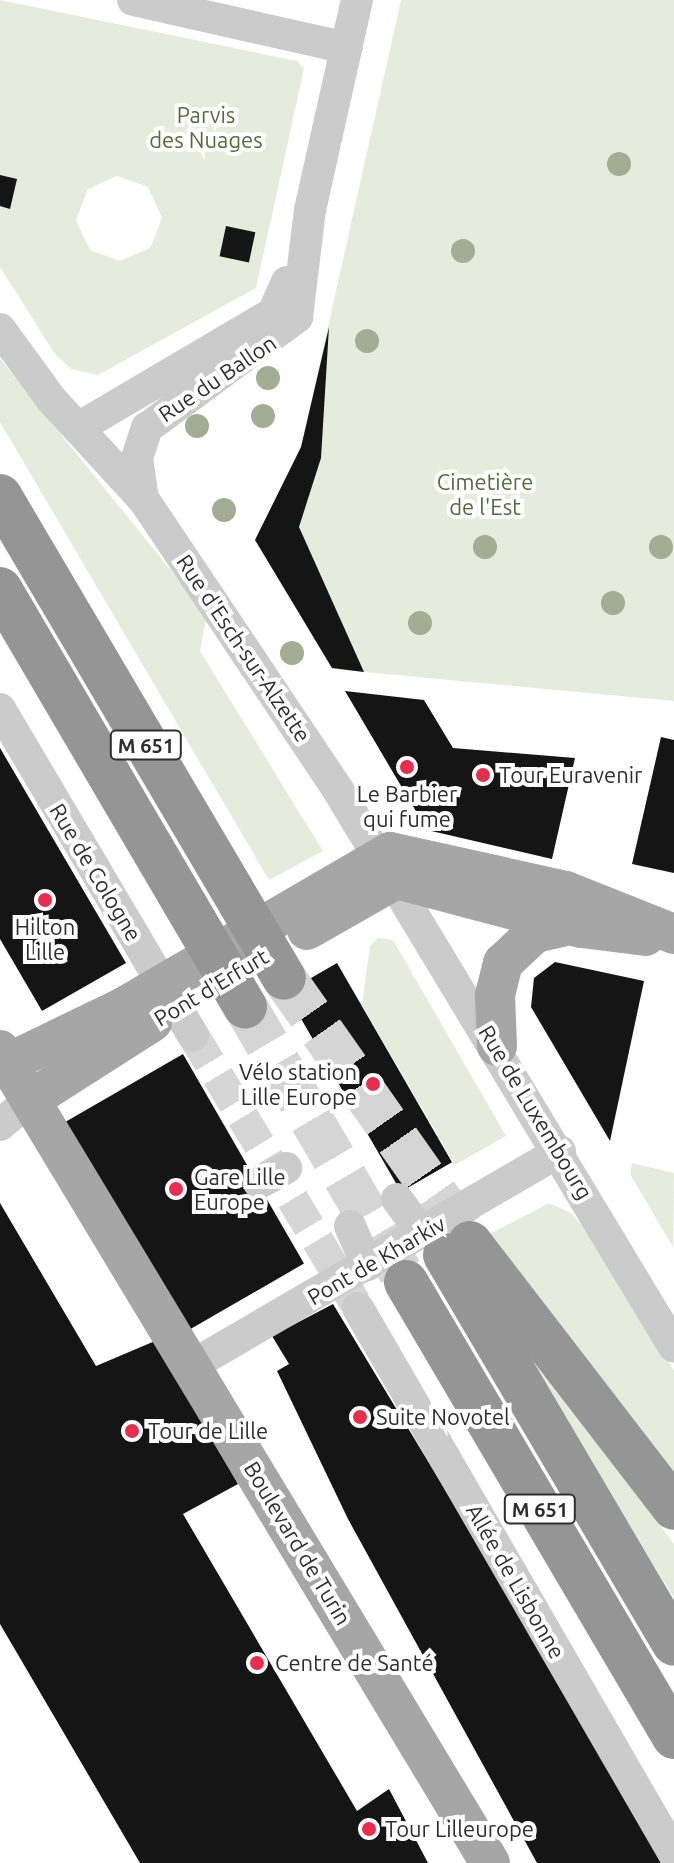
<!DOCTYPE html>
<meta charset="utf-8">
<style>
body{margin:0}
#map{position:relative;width:674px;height:1863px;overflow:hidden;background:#fff;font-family:Ubuntu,sans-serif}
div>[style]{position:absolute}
.green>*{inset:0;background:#e6ecdc}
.building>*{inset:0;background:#151515;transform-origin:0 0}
.minor-tunnel>*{height:32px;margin-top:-16px;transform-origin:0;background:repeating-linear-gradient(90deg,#d5d5d5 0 32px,transparent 0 48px)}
.highway-tunnel>*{height:44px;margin-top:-22px;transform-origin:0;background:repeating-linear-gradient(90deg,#d5d5d5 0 44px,transparent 0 66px)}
.minor>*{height:32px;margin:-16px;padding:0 16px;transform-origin:16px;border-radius:16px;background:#cbcbcb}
.major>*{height:40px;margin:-20px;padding:0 20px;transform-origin:20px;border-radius:20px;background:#a6a6a6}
.highway>*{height:44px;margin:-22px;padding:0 22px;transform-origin:22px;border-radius:22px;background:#959595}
.trees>*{width:24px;height:24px;margin:-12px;border-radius:50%;background:#a2ae93}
.dots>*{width:22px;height:22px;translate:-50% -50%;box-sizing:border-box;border:4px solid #fff;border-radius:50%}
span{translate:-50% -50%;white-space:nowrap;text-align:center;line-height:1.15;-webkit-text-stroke:8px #fff;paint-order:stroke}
.shield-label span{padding:2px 6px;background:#fff;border:2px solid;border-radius:6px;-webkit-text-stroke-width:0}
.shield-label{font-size:20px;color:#2e2e2e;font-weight:700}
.park-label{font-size:22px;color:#566b3b}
.street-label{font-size:22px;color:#2e2e2e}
.poi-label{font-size:22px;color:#2e2e2e}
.left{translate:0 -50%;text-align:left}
.right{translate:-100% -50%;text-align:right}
</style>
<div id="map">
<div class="green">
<div style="clip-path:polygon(evenodd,0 0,297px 61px,304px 69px,256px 288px,98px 375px,71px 369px,55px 354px,0 267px,0 0,117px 176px,148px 187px,162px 218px,150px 248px,120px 261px,90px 250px,76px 220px,88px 189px,117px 176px)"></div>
<div style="clip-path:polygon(401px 0,674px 0,674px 701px,332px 669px,255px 540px,301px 447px)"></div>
<div style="clip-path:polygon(0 359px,207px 615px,200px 651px,323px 851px,269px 880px,0 422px)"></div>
<div style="clip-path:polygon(378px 938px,393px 940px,506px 1136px,455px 1165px,362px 1005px,370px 946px)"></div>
<div style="clip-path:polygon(632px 1163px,674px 1173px,673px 1247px,630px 1174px)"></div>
<div style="clip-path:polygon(549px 1203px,571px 1213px,603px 1248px,674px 1371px,674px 1482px,482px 1238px)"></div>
<div style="clip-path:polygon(478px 1275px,674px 1544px,674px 1598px,647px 1554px)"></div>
</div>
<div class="building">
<div style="clip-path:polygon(0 175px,17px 179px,10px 209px,0 206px)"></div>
<div style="left:226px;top:226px;width:30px;height:31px;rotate:12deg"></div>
<div style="clip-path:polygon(329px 327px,321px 458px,299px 527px,364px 672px,332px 668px,255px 540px,301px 447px)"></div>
<div style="clip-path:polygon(345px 691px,424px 700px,453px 748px,575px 758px,552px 859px,427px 830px)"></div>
<div style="clip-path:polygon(661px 737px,674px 740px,674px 873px,632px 864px)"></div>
<div style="clip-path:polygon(0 748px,126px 963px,42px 1011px,0 939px)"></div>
<div style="clip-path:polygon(555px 962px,644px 981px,610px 1141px,531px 1007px,534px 978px)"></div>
<div style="left:337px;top:963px;width:230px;height:59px;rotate:60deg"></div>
<div style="left:183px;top:1054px;width:242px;height:140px;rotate:60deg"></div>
<div style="clip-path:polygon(0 1203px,96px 1366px,155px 1341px,238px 1484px,183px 1514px,357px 1811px,389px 1789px,428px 1863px,140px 1863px,0 1624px)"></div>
<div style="clip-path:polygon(333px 1304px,580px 1713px,664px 1863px,537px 1863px,348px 1519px,277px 1371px,289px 1364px,272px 1336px)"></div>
</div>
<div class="minor-tunnel">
<div style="left:193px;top:1035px;width:313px;rotate:58.8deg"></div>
</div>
<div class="highway-tunnel">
<div style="left:284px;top:978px;width:324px;rotate:54.9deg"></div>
<div style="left:245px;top:1006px;width:320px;rotate:59.7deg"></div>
</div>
<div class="minor">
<div style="left:133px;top:0;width:219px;rotate:12.6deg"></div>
<div style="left:0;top:329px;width:87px;rotate:53.9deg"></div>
<div style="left:51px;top:399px;width:137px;rotate:47.4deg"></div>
<div style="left:144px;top:500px;width:349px;rotate:56.2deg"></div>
<div style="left:338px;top:790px;width:650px;rotate:58.9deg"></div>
<div style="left:78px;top:428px;width:226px;rotate:-30.5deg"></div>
<div style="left:273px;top:313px;width:34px;rotate:-66deg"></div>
<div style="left:143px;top:499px;width:41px;rotate:-98.3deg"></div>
<div style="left:137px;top:458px;width:32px;rotate:-72deg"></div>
<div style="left:147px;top:428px;width:187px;rotate:-36.5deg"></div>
<div style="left:297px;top:317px;width:108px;rotate:-83.1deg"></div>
<div style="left:310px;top:210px;width:215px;rotate:-77.4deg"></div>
<div style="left:0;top:709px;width:379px;rotate:59.4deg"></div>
<div style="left:0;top:1125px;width:39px;rotate:-40deg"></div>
<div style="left:259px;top:1183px;width:31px;rotate:-29deg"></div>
<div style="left:397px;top:1199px;width:42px;rotate:53.7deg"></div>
<div style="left:350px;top:1226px;width:43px;rotate:66.4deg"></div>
<div style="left:358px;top:1308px;width:631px;rotate:59.94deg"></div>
<div style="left:191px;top:1366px;width:427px;rotate:-30.2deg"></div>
</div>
<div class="major">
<div style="left:307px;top:930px;width:103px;rotate:-29.8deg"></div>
<div style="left:396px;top:879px;width:192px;rotate:14.8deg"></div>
<div style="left:582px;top:928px;width:64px;rotate:7.1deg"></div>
<div style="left:497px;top:1046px;width:51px;rotate:-92.2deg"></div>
<div style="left:495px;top:995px;width:33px;rotate:-76deg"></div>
<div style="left:503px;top:963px;width:44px;rotate:-43.2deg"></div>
<div style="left:535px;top:933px;width:36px;rotate:-13deg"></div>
<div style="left:0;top:1050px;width:949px;rotate:58.92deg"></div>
<div style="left:8px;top:1063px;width:127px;rotate:-25.8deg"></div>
<div style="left:122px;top:1008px;width:310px;rotate:-30.2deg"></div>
<div style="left:390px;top:852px;width:180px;rotate:12.5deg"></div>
<div style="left:566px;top:891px;width:116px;rotate:21.7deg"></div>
<div style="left:30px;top:1100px;width:145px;rotate:-32.6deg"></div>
</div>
<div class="highway">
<div style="left:0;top:496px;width:559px;rotate:59.49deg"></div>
<div style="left:0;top:589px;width:484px;rotate:59.6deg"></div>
<div style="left:470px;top:1243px;width:334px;rotate:52.4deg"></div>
<div style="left:445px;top:1255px;width:451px;rotate:59.5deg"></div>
<div style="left:406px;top:1282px;width:528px;rotate:59.5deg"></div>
</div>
<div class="trees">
<div style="left:619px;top:164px"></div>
<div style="left:463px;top:251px"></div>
<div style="left:367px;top:341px"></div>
<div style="left:268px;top:378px"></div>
<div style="left:263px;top:416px"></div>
<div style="left:197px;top:426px"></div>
<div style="left:224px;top:510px"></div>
<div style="left:485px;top:547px"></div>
<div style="left:661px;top:547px"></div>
<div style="left:613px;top:603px"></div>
<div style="left:420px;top:623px"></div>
<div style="left:292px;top:653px"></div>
</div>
<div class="dots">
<div style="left:407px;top:767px;background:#e82e4c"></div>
<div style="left:483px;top:775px;background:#e82e4c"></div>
<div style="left:45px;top:900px;background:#e82e4c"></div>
<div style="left:373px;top:1084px;background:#e82e4c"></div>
<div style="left:176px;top:1189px;background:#e82e4c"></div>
<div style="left:360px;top:1417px;background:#e82e4c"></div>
<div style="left:132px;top:1431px;background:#e82e4c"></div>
<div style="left:257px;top:1663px;background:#e82e4c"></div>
<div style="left:369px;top:1829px;background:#e82e4c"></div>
</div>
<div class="shield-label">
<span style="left:146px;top:745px">M 651</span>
<span style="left:540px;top:1509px">M 651</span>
</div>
<div class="park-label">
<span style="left:206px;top:127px">Parvis<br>des Nuages</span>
<span style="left:485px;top:494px">Cimetière<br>de l'Est</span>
</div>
<div class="street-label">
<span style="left:217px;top:378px;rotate:-34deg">Rue du Ballon</span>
<span style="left:244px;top:648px;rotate:56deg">Rue d'Esch-sur-Alzette</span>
<span style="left:96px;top:872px;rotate:59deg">Rue de Cologne</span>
<span style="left:211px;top:987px;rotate:-31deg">Pont d'Erfurt</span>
<span style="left:536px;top:1112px;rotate:59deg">Rue de Luxembourg</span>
<span style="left:376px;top:1260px;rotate:-30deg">Pont de Kharkiv</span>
<span style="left:298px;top:1543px;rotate:59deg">Boulevard de Turin</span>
<span style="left:516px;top:1581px;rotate:60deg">Allée de Lisbonne</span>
</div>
<div class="poi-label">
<span class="left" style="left:499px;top:775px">Tour Euravenir</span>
<span style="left:407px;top:806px">Le Barbier<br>qui fume</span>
<span style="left:45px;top:939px">Hilton<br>Lille</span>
<span class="right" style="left:357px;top:1084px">Vélo station<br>Lille Europe</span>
<span class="left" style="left:194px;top:1189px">Gare Lille<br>Europe</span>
<span class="left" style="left:376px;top:1417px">Suite Novotel</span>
<span class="left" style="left:148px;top:1431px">Tour de Lille</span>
<span class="left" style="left:275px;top:1663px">Centre de Santé</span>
<span class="left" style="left:385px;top:1829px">Tour Lilleurope</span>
</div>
</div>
